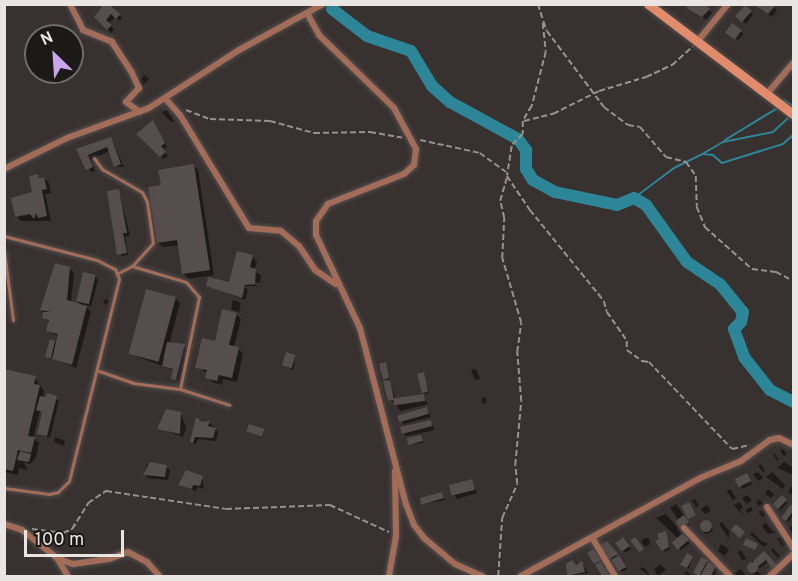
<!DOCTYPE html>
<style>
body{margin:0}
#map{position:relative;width:798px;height:581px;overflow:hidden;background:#37312f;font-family:Overpass,sans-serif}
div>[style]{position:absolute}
.shadow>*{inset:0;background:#0007;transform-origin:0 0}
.round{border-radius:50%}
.stream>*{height:2px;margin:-1px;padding:0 1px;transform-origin:1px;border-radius:1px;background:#2d8698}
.river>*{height:12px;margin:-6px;padding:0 6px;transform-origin:6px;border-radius:6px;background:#2d8698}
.building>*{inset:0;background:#554e4c;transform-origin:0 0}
.path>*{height:1.5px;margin-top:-0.75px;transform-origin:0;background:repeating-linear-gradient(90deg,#979290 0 6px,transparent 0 9px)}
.roads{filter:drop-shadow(0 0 2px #534e4c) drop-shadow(0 0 2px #534e4c)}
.lane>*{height:3px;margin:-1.5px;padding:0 1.5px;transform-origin:1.5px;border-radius:1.5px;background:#a26c59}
.street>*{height:6px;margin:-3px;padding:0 3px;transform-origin:3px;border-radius:3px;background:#a26c59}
.secondary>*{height:9px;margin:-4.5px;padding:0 4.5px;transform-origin:4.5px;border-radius:4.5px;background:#e18b6d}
span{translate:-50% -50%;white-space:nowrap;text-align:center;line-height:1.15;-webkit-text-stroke:5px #1c1a19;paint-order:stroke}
.frame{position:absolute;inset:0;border:6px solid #e9e5e3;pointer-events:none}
.north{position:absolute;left:24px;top:24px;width:60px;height:60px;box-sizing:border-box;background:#1c1a19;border:2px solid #6e6b6a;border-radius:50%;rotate:335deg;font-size:16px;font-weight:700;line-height:24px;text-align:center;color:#e9e5e3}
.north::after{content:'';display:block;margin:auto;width:21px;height:27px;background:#c9a5ee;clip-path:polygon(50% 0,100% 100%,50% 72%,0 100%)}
.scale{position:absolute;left:24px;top:530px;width:100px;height:27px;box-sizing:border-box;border:3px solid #e9e5e3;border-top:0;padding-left:8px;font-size:18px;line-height:21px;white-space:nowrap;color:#e9e5e3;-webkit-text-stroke:4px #1c1a19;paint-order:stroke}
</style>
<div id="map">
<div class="shadow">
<div style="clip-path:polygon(105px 4px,122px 18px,120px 21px,115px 17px,109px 24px,114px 29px,111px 33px,96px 17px)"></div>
<div style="clip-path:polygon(703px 4px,712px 13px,706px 20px,699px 13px)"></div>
<div style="clip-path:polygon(754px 4px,770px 4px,777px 10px,772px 17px)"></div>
<div style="clip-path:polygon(745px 7px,753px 14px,746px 24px,738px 17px)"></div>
<div style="left:732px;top:25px;width:14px;height:9px;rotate:36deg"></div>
<div style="clip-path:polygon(145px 75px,149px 79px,143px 86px,138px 81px)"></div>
<div style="clip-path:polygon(167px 110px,174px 121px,171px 122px,162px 112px)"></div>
<div style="clip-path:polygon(153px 123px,167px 147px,163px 150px,168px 156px,164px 159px,139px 134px)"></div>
<div style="clip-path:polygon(111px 138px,124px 167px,115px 166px,110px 151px,91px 159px,95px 171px,91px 172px,78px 150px)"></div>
<div style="clip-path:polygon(194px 166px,198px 170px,214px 275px,188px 279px,184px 274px,179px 245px,163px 247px,158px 243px,162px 186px)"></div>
<div style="clip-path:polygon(31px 177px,44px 178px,49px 183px,51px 193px,45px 194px,51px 221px,21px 221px,16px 216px,34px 193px)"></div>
<div style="clip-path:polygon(119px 191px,130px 236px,125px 237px,128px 255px,121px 256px)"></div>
<div style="clip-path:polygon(238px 253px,252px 257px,257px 262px,254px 271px,261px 275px,260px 283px,235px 280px,259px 286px,244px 286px,248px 290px,245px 300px,207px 285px,209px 279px,235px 284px,231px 280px)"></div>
<div style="clip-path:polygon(69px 268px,74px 273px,71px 303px,82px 306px,77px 301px,95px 276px,98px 280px,91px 307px,85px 305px,91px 312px,76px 368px,47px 356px,59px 336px,48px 331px,50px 322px,43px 317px,42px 309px)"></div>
<div style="clip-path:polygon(175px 298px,180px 303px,169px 344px,187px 348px,180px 382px,173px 378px,175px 371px,131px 354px)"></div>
<div style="clip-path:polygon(105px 299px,109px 300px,107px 305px,103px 303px)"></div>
<div style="clip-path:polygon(233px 300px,241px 303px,239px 312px,231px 309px)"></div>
<div style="clip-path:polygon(236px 314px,241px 319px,234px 347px,243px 353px,237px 382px,223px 379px,222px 385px,212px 382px,208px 373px,197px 367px)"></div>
<div style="clip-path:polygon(295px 357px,293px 370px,285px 366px)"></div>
<div style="clip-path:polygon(385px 364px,396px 402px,423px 396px,428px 404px,400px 411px,395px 402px,390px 401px)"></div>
<div style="clip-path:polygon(476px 369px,480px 379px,475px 380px,471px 370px)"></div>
<div style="clip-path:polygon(4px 371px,35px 378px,44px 391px,43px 398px,59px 400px,50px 438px,39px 433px,44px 414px,40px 411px,33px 438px,39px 443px,36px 457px,30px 464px,23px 462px,28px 470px,19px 468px,18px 475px,4px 472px)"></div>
<div style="clip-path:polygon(423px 374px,429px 393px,425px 394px,423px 392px)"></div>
<div style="left:485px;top:397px;width:6px;height:4px;rotate:72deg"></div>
<div style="clip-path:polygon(427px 408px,431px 417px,404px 424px,400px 420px)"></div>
<div style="clip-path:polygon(181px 414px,186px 427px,183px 437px,159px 428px)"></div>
<div style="clip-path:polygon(430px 421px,435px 430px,406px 436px,403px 433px)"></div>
<div style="clip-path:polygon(209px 422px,218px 432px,216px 441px,198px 439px,195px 445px,191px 441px,202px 424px)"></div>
<div style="clip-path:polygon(421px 436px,424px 443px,409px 444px)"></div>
<div style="clip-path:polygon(55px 437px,65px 441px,64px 446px,54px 442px)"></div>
<div style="clip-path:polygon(783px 449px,787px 454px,784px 456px,780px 450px)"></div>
<div style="left:775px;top:454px;width:7px;height:2px;rotate:56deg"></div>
<div style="clip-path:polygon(784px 462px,794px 468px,794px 475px,777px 468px)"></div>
<div style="clip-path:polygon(761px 464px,765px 471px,763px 472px,758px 466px)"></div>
<div style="clip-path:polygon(147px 465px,166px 467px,170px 470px,168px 480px,148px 478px,145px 475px)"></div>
<div style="clip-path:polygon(758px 472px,763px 478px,758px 481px,753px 474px)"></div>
<div style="clip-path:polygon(772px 472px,785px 485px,783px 489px,766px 477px)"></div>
<div style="clip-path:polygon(202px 477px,204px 489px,197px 487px,196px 491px,180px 484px)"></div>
<div style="clip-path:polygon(749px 477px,752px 484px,743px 489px,741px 487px)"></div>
<div style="clip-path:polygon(471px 480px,477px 493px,457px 499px,454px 495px)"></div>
<div style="clip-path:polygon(793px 484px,794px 484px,794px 496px,788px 492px)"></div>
<div style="left:730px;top:489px;width:11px;height:4px;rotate:56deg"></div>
<div style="clip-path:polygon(768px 489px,774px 494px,771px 498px,765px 494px)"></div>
<div style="clip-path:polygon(442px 493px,445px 500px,423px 504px)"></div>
<div style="clip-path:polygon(747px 495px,752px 500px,747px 504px,742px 498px)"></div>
<div style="left:782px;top:497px;width:8px;height:11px;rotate:45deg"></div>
<div style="clip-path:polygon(695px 499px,699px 506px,696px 507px,692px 501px)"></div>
<div style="clip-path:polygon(760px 500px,763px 504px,759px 506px,756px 502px)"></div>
<div style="clip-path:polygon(739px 502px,743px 507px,740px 510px,744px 517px,734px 505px)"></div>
<div style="left:676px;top:504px;width:25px;height:7px;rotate:56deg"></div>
<div style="clip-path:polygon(707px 505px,711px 511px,705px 514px,701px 509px)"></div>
<div style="clip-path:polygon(791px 506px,794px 514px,788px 522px,783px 517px)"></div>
<div style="left:751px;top:507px;width:4px;height:6px;rotate:63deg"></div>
<div style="left:762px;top:510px;width:6px;height:4px;rotate:51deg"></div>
<div style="clip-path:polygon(666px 514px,690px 543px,681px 550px,674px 543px,679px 539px,656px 518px)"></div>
<div style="left:709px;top:521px;width:11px;height:9px;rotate:68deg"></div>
<div style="clip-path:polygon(722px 522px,729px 531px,729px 539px,719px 524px)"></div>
<div style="clip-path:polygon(766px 523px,772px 531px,780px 531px,768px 534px,762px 526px)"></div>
<div style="clip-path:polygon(794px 525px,794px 535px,789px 528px)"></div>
<div style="clip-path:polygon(752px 532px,761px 541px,768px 544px,764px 547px,750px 534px)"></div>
<div style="clip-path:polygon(665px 533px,670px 549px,665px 552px,663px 550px)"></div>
<div style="left:783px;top:535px;width:9px;height:7px;rotate:54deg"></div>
<div class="round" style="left:642px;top:538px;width:8px;height:8px"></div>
<div style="clip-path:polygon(623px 539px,631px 549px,625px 553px,617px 544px)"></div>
<div style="clip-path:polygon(607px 543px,627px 569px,622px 572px,609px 559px)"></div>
<div style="clip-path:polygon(721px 544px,729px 549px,725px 556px,718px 551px)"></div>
<div style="clip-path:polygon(773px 548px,780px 557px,778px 558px,771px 550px)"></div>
<div style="clip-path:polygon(741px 550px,746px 559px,742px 561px,738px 552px)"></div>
<div style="clip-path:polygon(764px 553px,769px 561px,760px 568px,752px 561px)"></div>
<div style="clip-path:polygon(692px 558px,689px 569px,684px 566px)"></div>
<div style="clip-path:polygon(702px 559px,717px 569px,714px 576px,695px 572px,697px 568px,705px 572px,699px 565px)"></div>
<div style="clip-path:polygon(649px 560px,655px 569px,660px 564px,666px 570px,658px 576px)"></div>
<div style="clip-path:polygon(751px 562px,761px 576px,754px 576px,748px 564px)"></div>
<div style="clip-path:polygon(582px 563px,588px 573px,569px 576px,568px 565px)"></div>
<div style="clip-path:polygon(643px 567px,649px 574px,650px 576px,640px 569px)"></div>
<div style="clip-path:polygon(741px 569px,745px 575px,737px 576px,735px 573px)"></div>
<div style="clip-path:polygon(686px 571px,690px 574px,689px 576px,684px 574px)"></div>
</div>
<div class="stream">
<div style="left:784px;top:100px;width:12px;rotate:35deg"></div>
<div style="left:725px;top:140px;width:60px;rotate:-31.3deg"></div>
<div style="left:704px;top:153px;width:22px;rotate:-30deg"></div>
<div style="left:723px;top:142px;width:51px;rotate:-11.3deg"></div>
<div style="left:773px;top:132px;width:21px;rotate:-43deg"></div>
<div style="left:634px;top:198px;width:50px;rotate:-36.9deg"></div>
<div style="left:674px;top:168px;width:32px;rotate:-26deg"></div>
<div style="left:703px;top:154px;width:10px;rotate:6deg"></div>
<div style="left:713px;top:155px;width:12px;rotate:42deg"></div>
<div style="left:722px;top:163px;width:64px;rotate:-17.3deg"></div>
<div style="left:783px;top:144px;width:15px;rotate:-42deg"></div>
</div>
<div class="river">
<div style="left:332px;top:9px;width:44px;rotate:37.6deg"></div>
<div style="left:367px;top:36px;width:46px;rotate:18.8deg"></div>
<div style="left:411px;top:51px;width:41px;rotate:59deg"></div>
<div style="left:432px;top:86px;width:24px;rotate:42deg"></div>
<div style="left:450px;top:102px;width:77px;rotate:28.6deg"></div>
<div style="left:518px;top:139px;width:14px;rotate:54deg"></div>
<div style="left:526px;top:150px;width:19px;rotate:90deg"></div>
<div style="left:526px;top:169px;width:13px;rotate:58deg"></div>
<div style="left:533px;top:180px;width:25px;rotate:29deg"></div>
<div style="left:555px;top:192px;width:63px;rotate:11.8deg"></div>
<div style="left:617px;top:205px;width:18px;rotate:-22deg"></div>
<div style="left:634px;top:198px;width:14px;rotate:30deg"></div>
<div style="left:646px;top:205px;width:70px;rotate:54.3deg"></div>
<div style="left:687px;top:262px;width:40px;rotate:34deg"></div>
<div style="left:720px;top:284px;width:36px;rotate:51deg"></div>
<div style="left:743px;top:312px;width:10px;rotate:101deg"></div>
<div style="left:741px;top:322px;width:10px;rotate:135deg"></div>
<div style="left:734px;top:329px;width:30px;rotate:70deg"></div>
<div style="left:744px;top:357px;width:42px;rotate:51.8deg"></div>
<div style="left:770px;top:390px;width:27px;rotate:27deg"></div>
</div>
<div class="building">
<div style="clip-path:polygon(99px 4px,109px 4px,120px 14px,116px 19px,111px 14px,106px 20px,112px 25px,107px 30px,94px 17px,102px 7px)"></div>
<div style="clip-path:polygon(690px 4px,705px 4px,710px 9px,702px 17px,686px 8px)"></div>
<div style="clip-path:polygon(753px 4px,773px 4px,775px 6px,768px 14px)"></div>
<div style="left:745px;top:5px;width:9px;height:15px;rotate:41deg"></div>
<div style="left:732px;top:23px;width:12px;height:12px;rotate:35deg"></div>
<div style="clip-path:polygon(153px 120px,165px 143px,161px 146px,166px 152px,160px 157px,136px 134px)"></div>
<div style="clip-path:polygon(111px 137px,121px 164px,114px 167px,107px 147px,88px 155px,93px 167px,86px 170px,76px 149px)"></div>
<div style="clip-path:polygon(194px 164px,210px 270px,182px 274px,177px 240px,157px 243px,148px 187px,161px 185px,158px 170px)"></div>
<div style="clip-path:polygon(38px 174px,39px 178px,44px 177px,47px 189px,42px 190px,47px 216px,38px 218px,36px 213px,34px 219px,30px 214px,15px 217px,11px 198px,32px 192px,29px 176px)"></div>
<div style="clip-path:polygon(119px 189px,127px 233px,123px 233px,127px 253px,117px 255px,107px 191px)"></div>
<div style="clip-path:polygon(237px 251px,253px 255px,250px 267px,256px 269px,255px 284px,245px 285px,242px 298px,206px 286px,208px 277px,229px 282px)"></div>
<div style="clip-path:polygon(55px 263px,70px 267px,67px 300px,87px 306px,72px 365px,52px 359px,58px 334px,46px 331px,49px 320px,42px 318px,43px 312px,51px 312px,40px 310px)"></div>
<div style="left:83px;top:272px;width:13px;height:30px;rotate:13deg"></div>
<div style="left:146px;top:289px;width:31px;height:67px;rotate:15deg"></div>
<div style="clip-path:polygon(222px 309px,237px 313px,229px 345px,239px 347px,232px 378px,219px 375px,217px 381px,205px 378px,207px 370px,195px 368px,202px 338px,215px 341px)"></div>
<div style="clip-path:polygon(50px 339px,55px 341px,51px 358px,45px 357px)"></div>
<div style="clip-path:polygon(167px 342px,185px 344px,176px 380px,171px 379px,173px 369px,162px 366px)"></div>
<div style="left:286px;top:352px;width:10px;height:14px;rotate:17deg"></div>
<div style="clip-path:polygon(386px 362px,389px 378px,383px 379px,379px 364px)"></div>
<div style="clip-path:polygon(4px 369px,36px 376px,34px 384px,40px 385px,28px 436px,35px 437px,31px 453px,18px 450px,13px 471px,4px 469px)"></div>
<div style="clip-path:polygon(424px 372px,428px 392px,422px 393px,417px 374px)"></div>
<div style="clip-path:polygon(390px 380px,394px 400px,388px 401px,383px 381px)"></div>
<div style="clip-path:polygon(47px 393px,57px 396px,47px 436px,37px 434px,42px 412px,36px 410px,40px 396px,46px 397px)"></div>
<div style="left:424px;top:394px;width:7px;height:31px;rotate:82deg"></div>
<div style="left:427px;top:407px;width:7px;height:31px;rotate:74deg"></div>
<div style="clip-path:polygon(166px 409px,181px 412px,180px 434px,157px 429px)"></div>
<div style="clip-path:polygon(196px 417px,202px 422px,210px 421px,208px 426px,216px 428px,213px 438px,195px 437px,193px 443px,190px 442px)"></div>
<div style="clip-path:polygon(431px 420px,432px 426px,402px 434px,400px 427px)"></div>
<div style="left:249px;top:424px;width:16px;height:8px;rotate:18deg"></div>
<div style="clip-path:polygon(421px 435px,423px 441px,408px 445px,407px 438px)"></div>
<div style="clip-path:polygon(20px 451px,31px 454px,29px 462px,17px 460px)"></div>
<div style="clip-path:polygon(150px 462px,167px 465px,165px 477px,143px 475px)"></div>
<div style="clip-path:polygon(186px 470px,203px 476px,200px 486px,193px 485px,192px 489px,178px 485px)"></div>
<div style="left:747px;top:473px;width:9px;height:14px;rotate:63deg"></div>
<div style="left:472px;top:479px;width:11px;height:24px;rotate:75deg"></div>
<div style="clip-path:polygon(442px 492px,444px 498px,421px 505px,420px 498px)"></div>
<div style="left:782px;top:495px;width:7px;height:13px;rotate:45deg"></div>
<div style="left:689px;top:502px;width:15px;height:9px;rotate:62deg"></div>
<div style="clip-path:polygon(791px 504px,794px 510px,786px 521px,781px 518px)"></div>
<div style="left:684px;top:515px;width:9px;height:11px;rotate:54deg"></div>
<div class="round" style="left:700px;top:520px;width:12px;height:12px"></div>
<div style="left:736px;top:524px;width:12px;height:8px;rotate:42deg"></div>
<div style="clip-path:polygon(666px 531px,669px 547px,662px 551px,655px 541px,659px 539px,657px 534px)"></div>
<div style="left:683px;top:533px;width:9px;height:15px;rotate:49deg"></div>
<div style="left:623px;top:537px;width:11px;height:10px;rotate:52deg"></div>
<div style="left:635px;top:537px;width:15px;height:6px;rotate:53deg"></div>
<div style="clip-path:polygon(746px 538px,758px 544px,755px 550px,743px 545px)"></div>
<div style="clip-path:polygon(607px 541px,618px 554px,608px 560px,600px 545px)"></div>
<div style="clip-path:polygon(593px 549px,601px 560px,594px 564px,587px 553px)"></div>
<div style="clip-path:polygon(764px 551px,778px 566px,773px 570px,766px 560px,757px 567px,753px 561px)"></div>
<div style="clip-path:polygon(687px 553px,693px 557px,687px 568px,680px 565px)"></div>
<div style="clip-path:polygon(619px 555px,626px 567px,619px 571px,611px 560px)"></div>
<div style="clip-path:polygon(701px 557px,708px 560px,699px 576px,693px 573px)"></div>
<div style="clip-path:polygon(572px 560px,576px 565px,582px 561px,585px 572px,567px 576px,566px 564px)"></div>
<div class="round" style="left:746.5px;top:561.5px;width:11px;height:11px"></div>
<div style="clip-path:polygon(600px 562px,610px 576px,602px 576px,595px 565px)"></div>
<div style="clip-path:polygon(708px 562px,716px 566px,711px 576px,704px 576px,701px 575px)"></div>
</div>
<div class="path">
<div style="left:538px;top:4px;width:28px;rotate:72deg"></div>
<div style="left:547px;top:31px;width:95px;rotate:53.1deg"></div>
<div style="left:604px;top:107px;width:30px;rotate:37deg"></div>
<div style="left:628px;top:125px;width:12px;rotate:9deg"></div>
<div style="left:640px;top:127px;width:40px;rotate:49deg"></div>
<div style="left:666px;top:157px;width:21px;rotate:14deg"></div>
<div style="left:686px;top:162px;width:17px;rotate:54deg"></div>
<div style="left:696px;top:176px;width:31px;rotate:88deg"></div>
<div style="left:697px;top:207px;width:22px;rotate:68deg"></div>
<div style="left:705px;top:227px;width:63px;rotate:41.8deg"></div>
<div style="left:752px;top:269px;width:24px;rotate:7deg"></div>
<div style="left:776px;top:272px;width:20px;rotate:27deg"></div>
<div style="left:543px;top:23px;width:29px;rotate:84deg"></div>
<div style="left:546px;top:52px;width:56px;rotate:104.5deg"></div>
<div style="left:532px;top:106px;width:17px;rotate:121deg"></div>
<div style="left:523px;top:121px;width:13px;rotate:90deg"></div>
<div style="left:523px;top:134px;width:16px;rotate:133deg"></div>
<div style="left:512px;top:146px;width:30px;rotate:99deg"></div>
<div style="left:507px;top:176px;width:41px;rotate:55.9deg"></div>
<div style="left:530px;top:210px;width:117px;rotate:50.9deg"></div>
<div style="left:604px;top:301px;width:11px;rotate:75deg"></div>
<div style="left:607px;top:312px;width:35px;rotate:55deg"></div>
<div style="left:627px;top:341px;width:9px;rotate:90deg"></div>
<div style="left:627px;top:350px;width:19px;rotate:36deg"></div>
<div style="left:642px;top:361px;width:7px;rotate:8deg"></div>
<div style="left:649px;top:362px;width:120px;rotate:46.3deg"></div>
<div style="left:732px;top:449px;width:18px;rotate:-13deg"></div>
<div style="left:186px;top:110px;width:26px;rotate:21deg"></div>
<div style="left:210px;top:119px;width:60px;rotate:1.9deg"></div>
<div style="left:270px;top:121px;width:46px;rotate:15.3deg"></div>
<div style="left:314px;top:133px;width:56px;rotate:-1deg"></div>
<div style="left:370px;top:132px;width:35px;rotate:10deg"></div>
<div style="left:524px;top:121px;width:30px;rotate:-14deg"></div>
<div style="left:553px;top:114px;width:51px;rotate:-26.6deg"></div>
<div style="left:599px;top:91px;width:49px;rotate:-16.6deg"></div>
<div style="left:646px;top:77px;width:29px;rotate:-25deg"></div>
<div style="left:672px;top:65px;width:28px;rotate:-42deg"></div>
<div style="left:420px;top:140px;width:61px;rotate:12.2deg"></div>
<div style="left:480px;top:153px;width:32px;rotate:36deg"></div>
<div style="left:32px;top:529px;width:31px;rotate:7deg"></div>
<div style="left:63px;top:533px;width:10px;rotate:-24deg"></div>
<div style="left:72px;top:529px;width:31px;rotate:-58deg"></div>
<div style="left:88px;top:503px;width:22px;rotate:-34deg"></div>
<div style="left:106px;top:491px;width:121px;rotate:8.5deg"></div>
<div style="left:226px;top:509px;width:104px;rotate:-2.2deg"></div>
<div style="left:330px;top:505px;width:65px;rotate:24.6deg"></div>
<div style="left:498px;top:576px;width:58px;rotate:-86.1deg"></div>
<div style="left:502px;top:518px;width:37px;rotate:-66deg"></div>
<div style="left:517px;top:484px;width:19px;rotate:-96deg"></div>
<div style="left:515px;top:465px;width:64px;rotate:-84.6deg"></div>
<div style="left:521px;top:401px;width:49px;rotate:-94.7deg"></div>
<div style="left:517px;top:352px;width:29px;rotate:-82deg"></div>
<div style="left:521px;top:323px;width:68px;rotate:-106.3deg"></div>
<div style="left:502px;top:258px;width:40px;rotate:-87.1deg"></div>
<div style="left:504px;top:218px;width:17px;rotate:-103deg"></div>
<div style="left:500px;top:201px;width:25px;rotate:-74deg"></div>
</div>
<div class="roads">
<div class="lane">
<div style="left:94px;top:158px;width:14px;rotate:54deg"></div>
<div style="left:102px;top:169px;width:46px;rotate:29.9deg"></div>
<div style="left:142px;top:192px;width:11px;rotate:63deg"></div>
<div style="left:147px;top:202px;width:41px;rotate:81.7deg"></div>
<div style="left:153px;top:243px;width:31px;rotate:132deg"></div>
<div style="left:132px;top:266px;width:16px;rotate:153deg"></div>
<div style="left:4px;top:236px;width:96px;rotate:14.5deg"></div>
<div style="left:97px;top:260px;width:20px;rotate:27deg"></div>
<div style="left:115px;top:269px;width:11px;rotate:68deg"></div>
<div style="left:119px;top:279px;width:208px;rotate:103.9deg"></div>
<div style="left:69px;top:481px;width:16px;rotate:135deg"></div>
<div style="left:58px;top:492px;width:9px;rotate:167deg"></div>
<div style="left:49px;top:494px;width:45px;rotate:-172.4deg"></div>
<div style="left:4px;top:251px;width:70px;rotate:82.6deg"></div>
<div style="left:132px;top:266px;width:56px;rotate:16.5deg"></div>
<div style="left:186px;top:282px;width:20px;rotate:49deg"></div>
<div style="left:199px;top:297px;width:94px;rotate:101.7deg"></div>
<div style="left:99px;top:371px;width:36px;rotate:19deg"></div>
<div style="left:133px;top:383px;width:47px;rotate:7.3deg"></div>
<div style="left:180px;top:389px;width:52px;rotate:17.7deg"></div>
</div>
<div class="street">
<div style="left:70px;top:4px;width:29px;rotate:63deg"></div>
<div style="left:83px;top:30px;width:31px;rotate:22deg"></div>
<div style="left:112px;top:42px;width:35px;rotate:57deg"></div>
<div style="left:131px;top:71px;width:19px;rotate:65deg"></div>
<div style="left:139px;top:88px;width:19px;rotate:133deg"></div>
<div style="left:126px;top:102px;width:17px;rotate:36deg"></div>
<div style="left:307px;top:13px;width:25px;rotate:61deg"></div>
<div style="left:319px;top:35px;width:105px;rotate:44.2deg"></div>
<div style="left:394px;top:108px;width:47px;rotate:61.8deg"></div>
<div style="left:416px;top:149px;width:16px;rotate:97deg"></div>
<div style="left:414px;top:165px;width:13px;rotate:138deg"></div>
<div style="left:404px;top:174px;width:82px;rotate:158.5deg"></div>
<div style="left:328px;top:204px;width:21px;rotate:125deg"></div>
<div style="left:316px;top:221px;width:14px;rotate:90deg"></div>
<div style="left:316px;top:235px;width:103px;rotate:64.7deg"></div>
<div style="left:360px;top:328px;width:182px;rotate:75.4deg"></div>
<div style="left:406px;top:504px;width:22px;rotate:69deg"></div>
<div style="left:414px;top:525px;width:16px;rotate:52deg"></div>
<div style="left:424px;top:538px;width:40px;rotate:40deg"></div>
<div style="left:455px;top:564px;width:30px;rotate:24deg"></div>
<div style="left:697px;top:42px;width:49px;rotate:-50.8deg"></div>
<div style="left:766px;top:95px;width:43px;rotate:-49.7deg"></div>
<div style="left:165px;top:98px;width:23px;rotate:49deg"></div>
<div style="left:180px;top:115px;width:132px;rotate:58.6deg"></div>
<div style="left:249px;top:228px;width:32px;rotate:5deg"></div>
<div style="left:281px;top:231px;width:23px;rotate:40deg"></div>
<div style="left:299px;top:246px;width:29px;rotate:56deg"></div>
<div style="left:315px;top:270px;width:25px;rotate:34deg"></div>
<div style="left:4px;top:169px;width:70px;rotate:-26.2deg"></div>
<div style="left:67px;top:138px;width:87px;rotate:-20.1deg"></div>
<div style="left:149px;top:108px;width:107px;rotate:-32.8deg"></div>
<div style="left:239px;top:50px;width:96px;rotate:-28.7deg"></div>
<div style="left:767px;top:507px;width:50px;rotate:57.3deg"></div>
<div style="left:4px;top:524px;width:19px;rotate:18deg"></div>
<div style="left:22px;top:530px;width:45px;rotate:38.7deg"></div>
<div style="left:57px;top:558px;width:21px;rotate:59deg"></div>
<div style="left:684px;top:528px;width:66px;rotate:46.2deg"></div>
<div style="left:593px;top:539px;width:43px;rotate:59.3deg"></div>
<div style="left:57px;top:558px;width:17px;rotate:21deg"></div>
<div style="left:73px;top:564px;width:36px;rotate:-8deg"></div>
<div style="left:109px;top:559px;width:20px;rotate:-20deg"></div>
<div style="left:128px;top:552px;width:21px;rotate:28deg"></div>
<div style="left:147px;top:562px;width:18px;rotate:49deg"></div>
<div style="left:389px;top:576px;width:41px;rotate:-80.1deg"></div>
<div style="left:396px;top:536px;width:65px;rotate:-90.9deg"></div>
<div style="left:521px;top:576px;width:204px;rotate:-28.7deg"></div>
<div style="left:700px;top:478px;width:44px;rotate:-22.5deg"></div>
<div style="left:741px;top:461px;width:36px;rotate:-36deg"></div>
<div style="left:770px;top:440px;width:9px;rotate:-13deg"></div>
<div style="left:779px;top:438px;width:17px;rotate:25deg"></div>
<div style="left:770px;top:576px;width:33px;rotate:-43deg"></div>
</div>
<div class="secondary">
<div style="left:648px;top:4px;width:183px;rotate:37.2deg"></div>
</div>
</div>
<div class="frame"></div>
<div class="north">N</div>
<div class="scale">100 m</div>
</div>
